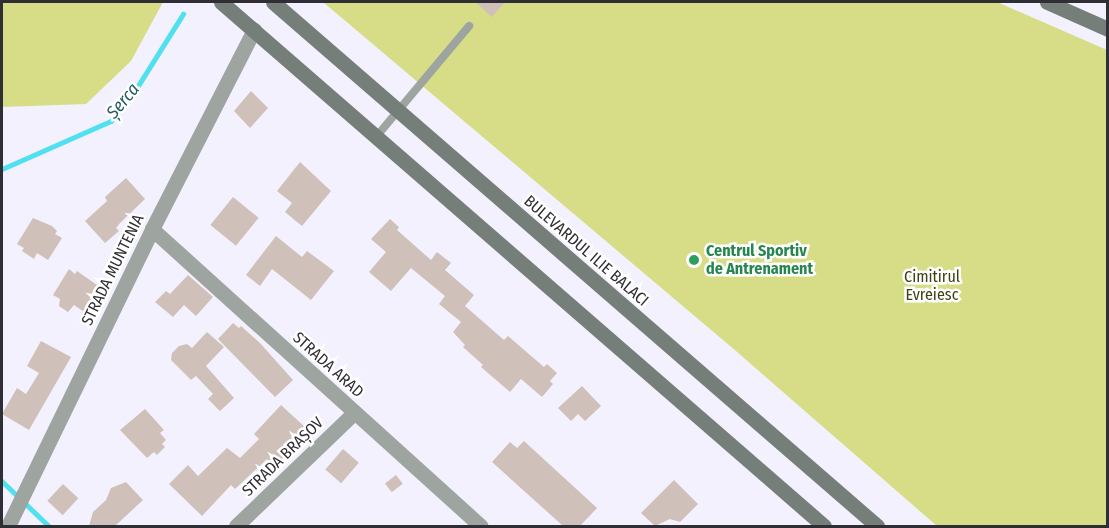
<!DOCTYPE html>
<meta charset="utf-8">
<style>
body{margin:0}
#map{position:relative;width:1109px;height:528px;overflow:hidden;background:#f3f1fd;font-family:"Fira Sans Condensed",sans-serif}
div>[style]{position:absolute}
.green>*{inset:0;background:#d7dc86}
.stream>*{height:4.5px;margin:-2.25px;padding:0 2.25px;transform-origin:2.25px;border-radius:2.25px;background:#51e0f0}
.building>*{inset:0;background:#cfc1b9;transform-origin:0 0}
.lane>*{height:8px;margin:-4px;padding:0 4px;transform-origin:4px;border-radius:4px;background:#9ea4a0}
.street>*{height:15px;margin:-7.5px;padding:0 7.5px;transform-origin:7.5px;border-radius:7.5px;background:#9ea4a0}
.secondary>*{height:15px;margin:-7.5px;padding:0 7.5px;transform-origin:7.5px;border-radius:7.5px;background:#757e79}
.dots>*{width:16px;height:16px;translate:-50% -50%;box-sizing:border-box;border:3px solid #fff;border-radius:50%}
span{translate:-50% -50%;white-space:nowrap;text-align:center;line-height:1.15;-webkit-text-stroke:5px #fff;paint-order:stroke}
.street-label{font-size:16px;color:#2f2e34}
.leisure-label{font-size:16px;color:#27864d;font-weight:700}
.left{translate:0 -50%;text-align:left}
.park-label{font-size:16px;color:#3e4017}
.water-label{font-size:18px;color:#235d64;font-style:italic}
.frame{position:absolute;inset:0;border:3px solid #2f2e34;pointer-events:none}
</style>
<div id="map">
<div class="green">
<div style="clip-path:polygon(2px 2px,163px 2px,131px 61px,86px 104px,2px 107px)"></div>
<div style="clip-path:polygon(323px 2px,997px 2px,1107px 50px,1107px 526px,937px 526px,736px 351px)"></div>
</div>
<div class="stream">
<div style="left:2px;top:169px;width:119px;rotate:-23.8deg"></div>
<div style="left:111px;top:121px;width:31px;rotate:-50deg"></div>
<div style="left:131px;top:97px;width:98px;rotate:-57.9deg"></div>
<div style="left:2px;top:481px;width:65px;rotate:43.8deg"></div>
</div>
<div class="building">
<div style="clip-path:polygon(475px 2px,505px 2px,492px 17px)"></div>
<div style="clip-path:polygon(251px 91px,268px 108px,250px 128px,234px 111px)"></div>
<div style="clip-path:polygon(300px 162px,331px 191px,302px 226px,285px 212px,292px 203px,277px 191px)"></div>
<div style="clip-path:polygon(126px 178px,145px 199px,120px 223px,116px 228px,119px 231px,105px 243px,85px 221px,107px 201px,105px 197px)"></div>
<div style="left:233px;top:197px;width:33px;height:36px;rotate:39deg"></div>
<div style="clip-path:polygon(33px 218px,52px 226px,57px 231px,55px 234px,62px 238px,48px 260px,37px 253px,34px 259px,22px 251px,24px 248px,17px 244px)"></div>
<div style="clip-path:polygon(390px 219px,399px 227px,397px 230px,431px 260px,437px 252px,451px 263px,445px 270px,474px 295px,465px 306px,504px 340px,508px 336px,544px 367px,547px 364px,557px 373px,550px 381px,553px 384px,542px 397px,521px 379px,510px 392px,481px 367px,483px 365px,463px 347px,465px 345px,453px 332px,461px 322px,439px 304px,445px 296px,411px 268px,391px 291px,369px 272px,386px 252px,371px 239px)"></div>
<div style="clip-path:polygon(276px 236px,302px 257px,307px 251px,334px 271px,311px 300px,272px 269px,260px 286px,246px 275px)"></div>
<div style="clip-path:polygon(69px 269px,75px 274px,77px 271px,97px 285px,94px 290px,100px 293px,87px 314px,74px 305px,68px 312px,59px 306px,60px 299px,53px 295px)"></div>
<div style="clip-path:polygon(188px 275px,213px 297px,196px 316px,184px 305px,173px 317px,155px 302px,166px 291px,170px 294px)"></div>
<div style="clip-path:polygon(233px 323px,239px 328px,241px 326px,260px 343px,293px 380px,275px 397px,218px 339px)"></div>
<div style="clip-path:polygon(207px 332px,224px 347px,206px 366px,234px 398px,220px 411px,208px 399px,213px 394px,196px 376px,191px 380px,171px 360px,172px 353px,179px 346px,187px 344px,192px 348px)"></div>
<div style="clip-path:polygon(41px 341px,71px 357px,29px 430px,2px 414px,17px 388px,26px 394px,39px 373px,27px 366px)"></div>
<div style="clip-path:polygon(582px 386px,601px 406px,585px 421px,578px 414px,571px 421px,558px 408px)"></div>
<div style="clip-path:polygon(281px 405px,306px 428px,283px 452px,286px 455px,277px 464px,275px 462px,272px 464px,267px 459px,235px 489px,231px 485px,202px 516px,169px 484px,188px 465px,198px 476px,227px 448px,240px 458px,259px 439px,254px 434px)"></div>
<div style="clip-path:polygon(145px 409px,164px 430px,160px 433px,166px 440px,162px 444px,165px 447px,157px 455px,154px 452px,147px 458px,120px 430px)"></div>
<div style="clip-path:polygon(524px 441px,597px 508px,580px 526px,563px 526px,492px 462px,510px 442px,517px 448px)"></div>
<div style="left:343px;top:449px;width:21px;height:27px;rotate:41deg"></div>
<div style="left:396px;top:475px;width:11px;height:14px;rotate:52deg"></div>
<div style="clip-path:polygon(674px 480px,698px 504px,680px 522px,670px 519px,655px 526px,641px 513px)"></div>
<div style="clip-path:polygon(126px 482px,143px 500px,115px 526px,89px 526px,93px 512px,106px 500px,111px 488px)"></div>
<div style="left:63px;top:484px;width:21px;height:23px;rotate:43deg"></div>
</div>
<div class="lane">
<div style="left:376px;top:137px;width:145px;rotate:-50deg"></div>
</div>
<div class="street">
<div style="left:152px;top:229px;width:443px;rotate:42.1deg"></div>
<div style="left:8px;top:526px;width:330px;rotate:-64.1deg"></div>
<div style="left:152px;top:229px;width:224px;rotate:-62.9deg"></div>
<div style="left:236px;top:526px;width:163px;rotate:-43.8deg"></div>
</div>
<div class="secondary">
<div style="left:221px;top:2px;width:799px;rotate:40.99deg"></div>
<div style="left:273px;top:2px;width:800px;rotate:40.94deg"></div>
<div style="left:1047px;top:2px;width:67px;rotate:23.9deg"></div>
</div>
<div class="dots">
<div style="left:694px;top:260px;background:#2e9e5b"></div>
</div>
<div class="street-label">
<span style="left:586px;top:251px;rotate:41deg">BULEVARDUL ILIE BALACI</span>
<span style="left:113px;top:270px;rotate:-64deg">STRADA MUNTENIA</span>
<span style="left:328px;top:365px;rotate:42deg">STRADA ARAD</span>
<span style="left:283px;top:457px;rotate:-44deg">STRADA BRAȘOV</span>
</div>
<div class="leisure-label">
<span class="left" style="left:706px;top:260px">Centrul Sportiv<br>de Antrenament</span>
</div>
<div class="park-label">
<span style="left:932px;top:286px">Cimitirul<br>Evreiesc</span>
</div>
<div class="water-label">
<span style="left:123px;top:101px;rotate:-50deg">Șerca</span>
</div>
<div class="frame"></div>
</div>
